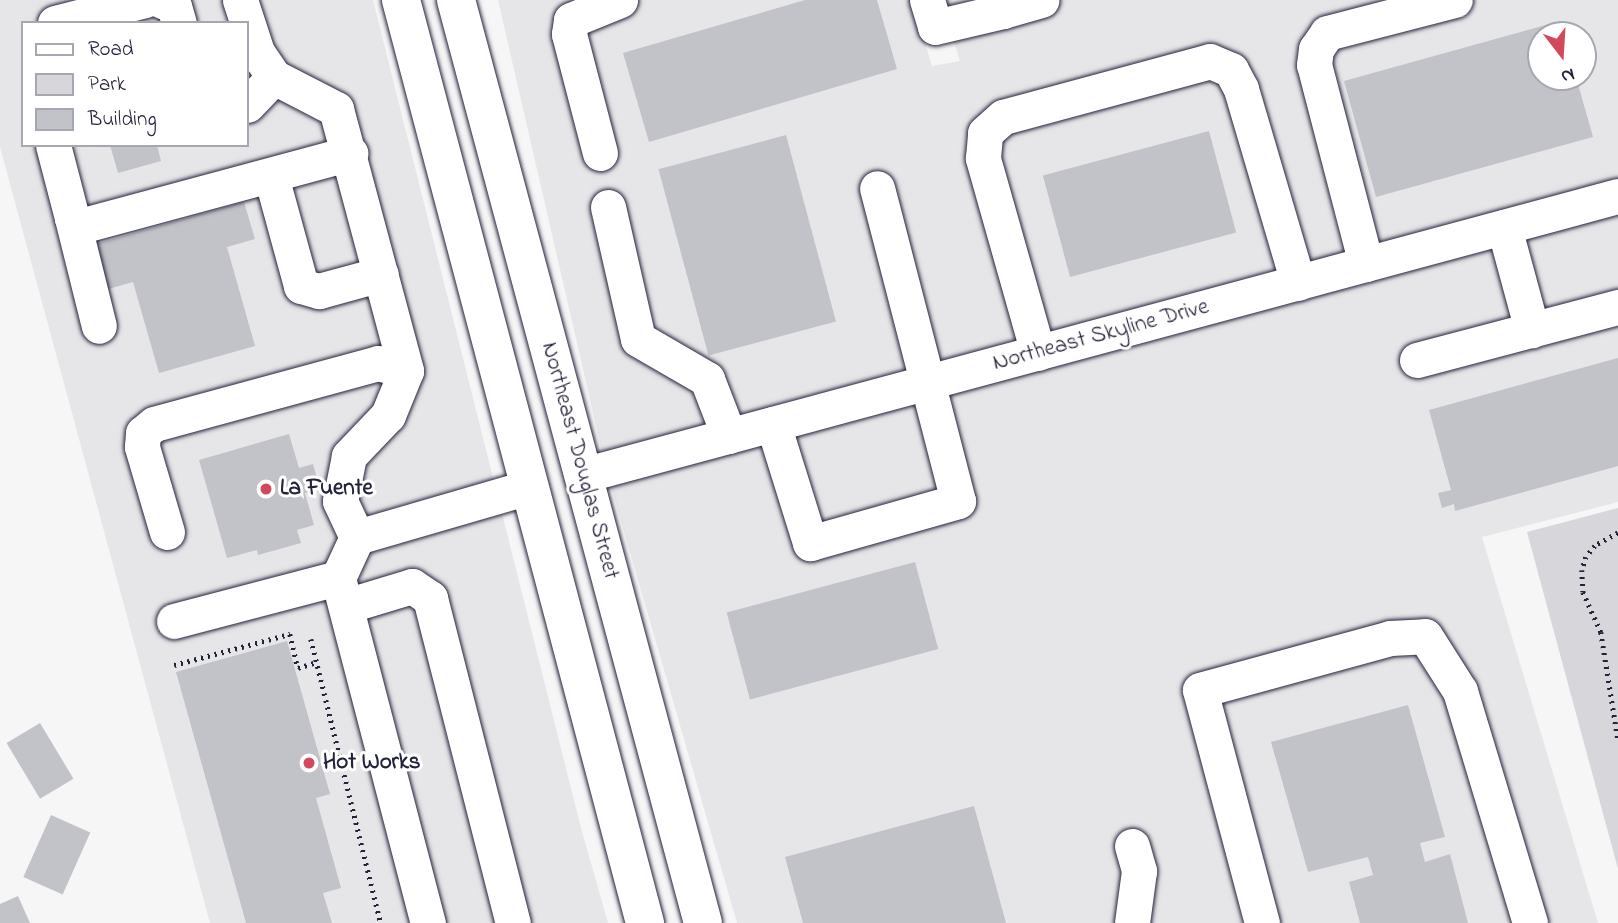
<!DOCTYPE html>
<style>
body{margin:0}
#map{position:relative;width:1618px;height:923px;overflow:hidden;background:#f6f6f7;font-family:"Indie Flower",sans-serif}
div>[style]{position:absolute}
.built>*{inset:0;background:#e6e6e9}
.green>*{inset:0;background:#d7d7db}
.building>*{inset:0;background:#c2c2c9;transform-origin:0 0}
.path>*{height:4.5px;margin-top:-2.25px;transform-origin:0;background:repeating-linear-gradient(90deg,#22223b 0 2px,transparent 0 7px)}
.roads{filter:drop-shadow(0 0 2px #22223b) drop-shadow(0 0 2px #22223b)}
.minor>*{height:35px;margin:-17.5px;padding:0 17.5px;transform-origin:17.5px;border-radius:17.5px;background:#fff}
.major>*{height:38px;margin:-19px;padding:0 19px;transform-origin:19px;border-radius:19px;background:#fff}
.dots>*{width:19px;height:19px;translate:-50% -50%;box-sizing:border-box;border:4px solid #fff;border-radius:50%}
span{translate:-50% -50%;white-space:nowrap;text-align:center;line-height:1.15;-webkit-text-stroke:6px #fff;paint-order:stroke}
.street-label{font-size:23px;color:#22223b}
.poi-label{font-size:23px;color:#22223b;font-weight:700}
.left{translate:0 -50%;text-align:left}
.legend{position:absolute;left:21px;top:21px;width:228px;height:126px;box-sizing:border-box;background:#fff;border:2px solid #a7a7b1;margin:0;padding:9px 12px;list-style:none;font-size:21px;color:#22223b}
.legend li{display:flex;align-items:center;gap:14px;height:35px}
.legend b{width:35px;border:2px solid #a7a7b1}
.north{position:absolute;left:1527px;top:21px;width:70px;height:70px;box-sizing:border-box;background:#fff;border:2px solid #a7a7b1;border-radius:50%;rotate:163deg;font-size:19px;font-weight:700;line-height:28px;text-align:center;color:#22223b}
.north::after{content:'';display:block;margin:auto;width:24px;height:32px;background:#d1495b;clip-path:polygon(50% 0,100% 100%,50% 72%,0 100%)}
</style>
<div id="map">
<div class="built">
<div style="clip-path:polygon(evenodd,0 0,373px 0,581px 828px,608px 923px,210px 923px,0 147px,0 0,23px 23px,247px 23px,247px 145px,23px 145px,23px 23px)"></div>
<div style="clip-path:polygon(evenodd,498px 0,912px 0,932px 66px,960px 61px,941px 0,1618px 0,1618px 502px,1482px 537px,1598px 923px,737px 923px,606px 469px,498px 0,1541px 35px,1583px 35px,1583px 77px,1541px 77px,1541px 35px)"></div>
</div>
<div class="green">
<div style="clip-path:polygon(1618px 508px,1618px 869px,1527px 532px)"></div>
</div>
<div class="building">
<div style="clip-path:polygon(805px 0,877px 0,897px 69px,649px 142px,623px 53px)"></div>
<div style="clip-path:polygon(1560px 21px,1564px 35px,1541px 35px,1541px 77px,1576px 77px,1593px 137px,1376px 197px,1344px 81px)"></div>
<div style="left:1209px;top:131px;width:105px;height:172px;rotate:75deg"></div>
<div style="left:786px;top:135px;width:193px;height:132px;rotate:75deg"></div>
<div style="clip-path:polygon(110px 145px,157px 145px,161px 161px,118px 173px)"></div>
<div style="clip-path:polygon(244px 202px,255px 239px,227px 247px,255px 346px,159px 373px,133px 282px,105px 290px,92px 245px)"></div>
<div style="clip-path:polygon(1618px 358px,1618px 466px,1455px 511px,1454px 504px,1442px 508px,1438px 493px,1451px 490px,1429px 410px)"></div>
<div style="clip-path:polygon(289px 434px,299px 468px,313px 464px,320px 489px,305px 493px,314px 525px,297px 530px,301px 543px,258px 555px,257px 550px,227px 558px,199px 460px)"></div>
<div style="left:915px;top:562px;width:90px;height:195px;rotate:75deg"></div>
<div style="clip-path:polygon(287px 641px,330px 794px,316px 798px,341px 888px,323px 893px,332px 923px,246px 923px,176px 672px)"></div>
<div style="clip-path:polygon(1408px 705px,1445px 837px,1420px 843px,1425px 862px,1450px 854px,1468px 923px,1360px 923px,1349px 882px,1373px 875px,1368px 857px,1308px 872px,1271px 742px)"></div>
<div style="left:40px;top:723px;width:65px;height:39px;rotate:59deg"></div>
<div style="clip-path:polygon(974px 806px,1006px 923px,803px 923px,785px 857px)"></div>
<div style="left:51px;top:815px;width:43px;height:68px;rotate:24deg"></div>
<div style="clip-path:polygon(18px 896px,30px 923px,0 923px,0 904px)"></div>
</div>
<div class="path">
<div style="left:1618px;top:533px;width:26px;rotate:151deg"></div>
<div style="left:1595px;top:546px;width:14px;rotate:129deg"></div>
<div style="left:1586px;top:557px;width:14px;rotate:107deg"></div>
<div style="left:1582px;top:570px;width:22px;rotate:87deg"></div>
<div style="left:1583px;top:592px;width:44px;rotate:65.8deg"></div>
<div style="left:1601px;top:632px;width:108px;rotate:81deg"></div>
<div style="left:311px;top:639px;width:292px;rotate:76.2deg"></div>
<div style="left:174px;top:665px;width:120px;rotate:-15deg"></div>
<div style="left:290px;top:634px;width:35px;rotate:77deg"></div>
<div style="left:298px;top:668px;width:20px;rotate:-18deg"></div>
</div>
<div class="roads">
<div class="minor">
<div style="left:160px;top:0;width:15px;rotate:23deg"></div>
<div style="left:174px;top:6px;width:18px;rotate:74deg"></div>
<div style="left:240px;top:0;width:55px;rotate:71.9deg"></div>
<div style="left:257px;top:52px;width:30px;rotate:56deg"></div>
<div style="left:274px;top:77px;width:70px;rotate:27.3deg"></div>
<div style="left:336px;top:109px;width:271px;rotate:75deg"></div>
<div style="left:406px;top:371px;width:48px;rotate:112.2deg"></div>
<div style="left:388px;top:415px;width:57px;rotate:133.6deg"></div>
<div style="left:349px;top:456px;width:46px;rotate:101.3deg"></div>
<div style="left:340px;top:501px;width:40px;rotate:65deg"></div>
<div style="left:357px;top:537px;width:45px;rotate:114.9deg"></div>
<div style="left:338px;top:578px;width:357px;rotate:75.4deg"></div>
<div style="left:927px;top:0;width:28px;rotate:73deg"></div>
<div style="left:935px;top:27px;width:70px;rotate:-13.2deg"></div>
<div style="left:1003px;top:11px;width:11px;rotate:-75deg"></div>
<div style="left:1003px;top:11px;width:40px;rotate:-16deg"></div>
<div style="left:55px;top:23px;width:93px;rotate:-14.3deg"></div>
<div style="left:247px;top:105px;width:39px;rotate:-46deg"></div>
<div style="left:53px;top:145px;width:75px;rotate:75.4deg"></div>
<div style="left:72px;top:218px;width:14px;rotate:30deg"></div>
<div style="left:84px;top:225px;width:276px;rotate:-15.1deg"></div>
<div style="left:600px;top:153px;width:123px;rotate:-104.6deg"></div>
<div style="left:569px;top:34px;width:14px;rotate:-82deg"></div>
<div style="left:571px;top:20px;width:53px;rotate:-22.2deg"></div>
<div style="left:271px;top:176px;width:114px;rotate:74.7deg"></div>
<div style="left:301px;top:286px;width:19px;rotate:16deg"></div>
<div style="left:319px;top:291px;width:64px;rotate:-15.3deg"></div>
<div style="left:608px;top:207px;width:135px;rotate:77.2deg"></div>
<div style="left:638px;top:339px;width:80px;rotate:30.1deg"></div>
<div style="left:707px;top:379px;width:61px;rotate:68.9deg"></div>
<div style="left:72px;top:218px;width:111px;rotate:76deg"></div>
<div style="left:1504px;top:227px;width:107px;rotate:74.8deg"></div>
<div style="left:1366px;top:264px;width:206px;rotate:-104.6deg"></div>
<div style="left:1314px;top:65px;width:16px;rotate:-83deg"></div>
<div style="left:1316px;top:49px;width:19px;rotate:-55deg"></div>
<div style="left:1327px;top:33px;width:132px;rotate:-14.5deg"></div>
<div style="left:1038px;top:353px;width:203px;rotate:-105.8deg"></div>
<div style="left:983px;top:158px;width:25px;rotate:-85deg"></div>
<div style="left:985px;top:133px;width:24px;rotate:-42deg"></div>
<div style="left:1003px;top:117px;width:214px;rotate:-15.1deg"></div>
<div style="left:1210px;top:61px;width:23px;rotate:23deg"></div>
<div style="left:1231px;top:70px;width:21px;rotate:62deg"></div>
<div style="left:1241px;top:89px;width:202px;rotate:73.6deg"></div>
<div style="left:1417px;top:360px;width:208px;rotate:-14.8deg"></div>
<div style="left:773px;top:424px;width:125px;rotate:72.7deg"></div>
<div style="left:810px;top:543px;width:154px;rotate:-15.8deg"></div>
<div style="left:958px;top:501px;width:323px;rotate:-104.5deg"></div>
<div style="left:583px;top:475px;width:1072px;rotate:-15.09deg"></div>
<div style="left:167px;top:532px;width:89px;rotate:-106.4deg"></div>
<div style="left:142px;top:447px;width:14px;rotate:-86deg"></div>
<div style="left:143px;top:433px;width:14px;rotate:-39deg"></div>
<div style="left:154px;top:424px;width:232px;rotate:-15.2deg"></div>
<div style="left:378px;top:363px;width:29px;rotate:16deg"></div>
<div style="left:357px;top:537px;width:179px;rotate:-16.2deg"></div>
<div style="left:346px;top:606px;width:69px;rotate:-16.9deg"></div>
<div style="left:412px;top:586px;width:22px;rotate:34deg"></div>
<div style="left:430px;top:598px;width:335px;rotate:75.7deg"></div>
<div style="left:174px;top:621px;width:170px;rotate:-14.7deg"></div>
<div style="left:1132px;top:846px;width:26px;rotate:74deg"></div>
<div style="left:1139px;top:871px;width:52px;rotate:97.7deg"></div>
<div style="left:1262px;top:923px;width:241px;rotate:-104.9deg"></div>
<div style="left:1200px;top:690px;width:197px;rotate:-15.3deg"></div>
<div style="left:1390px;top:638px;width:35px;rotate:-3deg"></div>
<div style="left:1425px;top:636px;width:65px;rotate:57.5deg"></div>
<div style="left:1460px;top:691px;width:242px;rotate:73.2deg"></div>
</div>
<div class="major">
<div style="left:401px;top:0;width:955px;rotate:75.19deg"></div>
<div style="left:456px;top:0;width:955px;rotate:75.02deg"></div>
</div>
</div>
<div class="dots">
<div style="left:266px;top:489px;background:#d1495b"></div>
<div style="left:309px;top:763px;background:#d1495b"></div>
</div>
<div class="street-label">
<span style="left:1101px;top:336px;rotate:-15deg">Northeast Skyline Drive</span>
<span style="left:579px;top:461px;rotate:75deg">Northeast Douglas Street</span>
</div>
<div class="poi-label">
<span class="left" style="left:280px;top:489px">La Fuente</span>
<span class="left" style="left:323px;top:763px">Hot Works</span>
</div>
<ul class="legend">
<li><b style="height:9px;background:#fff"></b>Road</li>
<li><b style="height:19px;background:#d7d7db"></b>Park</li>
<li><b style="height:19px;background:#c2c2c9"></b>Building</li>
</ul>
<div class="north">N</div>
</div>
